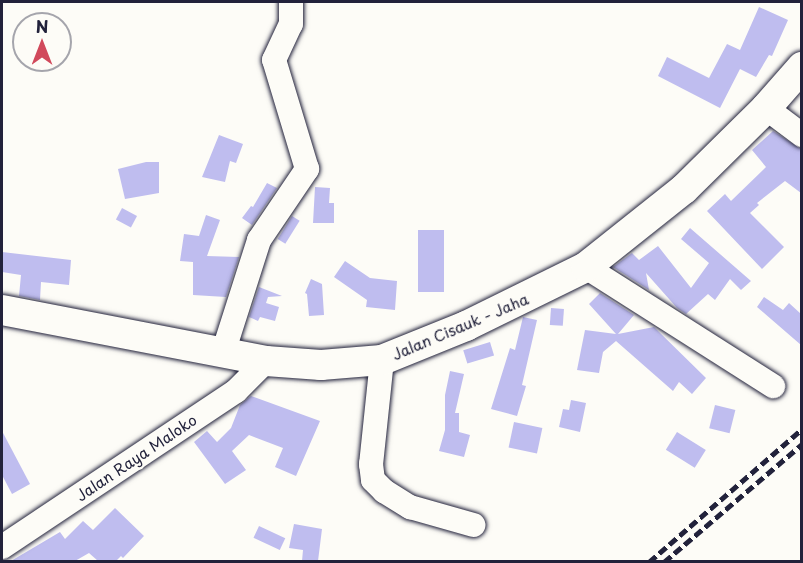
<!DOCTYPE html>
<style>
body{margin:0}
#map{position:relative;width:803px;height:563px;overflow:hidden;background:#fdfcf7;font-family:"Playpen Sans",sans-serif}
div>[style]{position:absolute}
.building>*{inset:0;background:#bfbdef;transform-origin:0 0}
.roads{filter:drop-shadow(0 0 2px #22223b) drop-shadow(0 0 2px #22223b)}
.minor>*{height:24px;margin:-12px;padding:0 12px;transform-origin:12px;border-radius:12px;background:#fdfcf7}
.major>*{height:30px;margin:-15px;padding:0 15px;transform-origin:15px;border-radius:15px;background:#fdfcf7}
.rail>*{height:4.5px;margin-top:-2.25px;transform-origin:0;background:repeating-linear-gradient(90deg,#22223b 0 9px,transparent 0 13.5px)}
span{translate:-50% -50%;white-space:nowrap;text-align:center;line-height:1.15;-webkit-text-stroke:4.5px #fdfcf7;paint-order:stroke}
.street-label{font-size:15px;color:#22223b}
.frame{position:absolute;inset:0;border:3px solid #22223b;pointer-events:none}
.north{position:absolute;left:12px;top:12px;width:60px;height:60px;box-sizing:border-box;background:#fdfcf7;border:2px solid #a5a5ac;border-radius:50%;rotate:0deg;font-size:16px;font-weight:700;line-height:24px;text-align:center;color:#22223b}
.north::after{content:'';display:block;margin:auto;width:21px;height:27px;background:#d1495b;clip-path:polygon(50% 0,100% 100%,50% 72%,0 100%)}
</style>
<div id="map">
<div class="building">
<div style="clip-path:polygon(759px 7px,788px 20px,772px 56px,769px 55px,756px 77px,740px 69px,720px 108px,658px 76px,667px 57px,709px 78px,727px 44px,740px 50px)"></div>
<div style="clip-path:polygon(773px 131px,801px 149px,801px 193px,785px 181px,757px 203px,759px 205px,750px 213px,784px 247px,762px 269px,707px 211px,725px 194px,731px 201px,766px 167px,752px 150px)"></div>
<div style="clip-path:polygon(219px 135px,243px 144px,236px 163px,230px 161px,225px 182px,202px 177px)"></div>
<div style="clip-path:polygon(146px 162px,159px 162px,159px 193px,125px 199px,118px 169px)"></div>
<div style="clip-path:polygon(267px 183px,277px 188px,252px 225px,242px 218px,251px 206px,253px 207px)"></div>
<div style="clip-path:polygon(315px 187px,330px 188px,329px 203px,334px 203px,334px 223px,313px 223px)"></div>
<div style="left:122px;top:208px;width:17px;height:13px;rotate:28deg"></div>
<div style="clip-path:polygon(206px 215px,220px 220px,207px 256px,239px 257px,226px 297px,193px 295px,193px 262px,180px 261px,184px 234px,199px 236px)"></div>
<div style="left:292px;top:216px;width:9px;height:27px;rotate:32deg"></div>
<div style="clip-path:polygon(690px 228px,751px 281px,741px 290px,730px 279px,715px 300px,708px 294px,686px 314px,677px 308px,646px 273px,649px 290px,613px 267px,632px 253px,639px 260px,658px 246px,691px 288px,709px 263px,681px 239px)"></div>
<div style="left:418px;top:230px;width:26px;height:62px"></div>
<div style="clip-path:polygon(2px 252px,71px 260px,69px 285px,41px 282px,40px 300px,19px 296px,21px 275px,2px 272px)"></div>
<div style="clip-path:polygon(345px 261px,370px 278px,397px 281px,395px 310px,366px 307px,367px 300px,334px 277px)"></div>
<div style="clip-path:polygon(311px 279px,322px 284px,324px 315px,309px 316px,307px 294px,305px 293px)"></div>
<div style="clip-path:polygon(259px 287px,282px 296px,268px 297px,266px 303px,279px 307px,275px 321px,260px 317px,258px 321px,249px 317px)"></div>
<div style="clip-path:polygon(600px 293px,634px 315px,618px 334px,654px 327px,706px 378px,692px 394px,679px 382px,673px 391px,616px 341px,603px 352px,599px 373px,577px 370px,585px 330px,616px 334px,589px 304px)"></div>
<div style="clip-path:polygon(764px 297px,783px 310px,789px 303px,801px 314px,801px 345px,757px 307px)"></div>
<div style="left:551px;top:308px;width:13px;height:17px;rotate:4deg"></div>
<div style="clip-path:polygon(523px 317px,537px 320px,522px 385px,526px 386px,517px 416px,491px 409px,510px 348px,515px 350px)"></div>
<div style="left:490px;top:342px;width:14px;height:28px;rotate:73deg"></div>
<div style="clip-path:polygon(450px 371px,464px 374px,455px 413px,459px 413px,459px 432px,470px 435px,464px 457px,439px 451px,445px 430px,445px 395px)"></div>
<div style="clip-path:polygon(251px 396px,320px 421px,296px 476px,275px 467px,283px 448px,249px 435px,232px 451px,246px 470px,225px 484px,194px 442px,207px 431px,217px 442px,231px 428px,240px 405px)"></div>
<div style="clip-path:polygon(571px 400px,586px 403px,580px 432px,559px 427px,563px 409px,569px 410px)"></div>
<div style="left:715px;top:405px;width:21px;height:24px;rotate:14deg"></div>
<div style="left:514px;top:422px;width:29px;height:26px;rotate:12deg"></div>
<div style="clip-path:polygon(2px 431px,30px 484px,12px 494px,2px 475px)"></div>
<div style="left:677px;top:432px;width:34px;height:21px;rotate:32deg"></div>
<div style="clip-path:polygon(115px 508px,144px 536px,123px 558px,121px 556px,116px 561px,98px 561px,89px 553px,75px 561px,11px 561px,60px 532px,65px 539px,83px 521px,93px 530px)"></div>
<div style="clip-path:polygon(294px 524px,322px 529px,318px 561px,302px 561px,303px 550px,289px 548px)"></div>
<div style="left:259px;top:526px;width:29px;height:13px;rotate:25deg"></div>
</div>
<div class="roads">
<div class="minor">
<div style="left:766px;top:108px;width:45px;rotate:36.9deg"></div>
<div style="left:586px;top:267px;width:222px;rotate:32.5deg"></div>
<div style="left:223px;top:353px;width:119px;rotate:-72.3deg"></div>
<div style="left:259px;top:240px;width:86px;rotate:-55.9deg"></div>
<div style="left:307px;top:169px;width:114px;rotate:-106.8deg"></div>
<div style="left:274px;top:60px;width:40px;rotate:-65deg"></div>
<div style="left:291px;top:24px;width:22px;rotate:-90deg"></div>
<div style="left:382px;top:360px;width:105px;rotate:96deg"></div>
<div style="left:371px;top:464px;width:16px;rotate:83deg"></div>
<div style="left:373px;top:480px;width:16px;rotate:45deg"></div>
<div style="left:384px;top:491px;width:31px;rotate:32deg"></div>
<div style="left:410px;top:507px;width:66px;rotate:15.9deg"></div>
<div style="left:2px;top:547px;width:281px;rotate:-33.7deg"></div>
<div style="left:236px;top:391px;width:42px;rotate:-45deg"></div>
</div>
<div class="major">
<div style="left:2px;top:310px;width:269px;rotate:10.9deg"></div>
<div style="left:266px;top:361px;width:55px;rotate:4.2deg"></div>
<div style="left:321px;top:365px;width:61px;rotate:-4.7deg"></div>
<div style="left:382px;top:360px;width:91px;rotate:-22deg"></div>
<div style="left:466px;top:326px;width:134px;rotate:-26.2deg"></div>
<div style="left:586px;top:267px;width:125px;rotate:-38.5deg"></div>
<div style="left:684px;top:189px;width:115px;rotate:-44.6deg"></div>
<div style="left:766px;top:108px;width:55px;rotate:-48.7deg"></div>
</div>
</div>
<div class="rail">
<div style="left:649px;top:562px;width:203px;rotate:-41deg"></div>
<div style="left:664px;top:562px;width:182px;rotate:-40.5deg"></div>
</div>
<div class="street-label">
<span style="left:460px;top:326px;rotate:-23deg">Jalan Cisauk - Jaha</span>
<span style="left:136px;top:457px;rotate:-34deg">Jalan Raya Maloko</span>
</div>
<div class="frame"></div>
<div class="north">N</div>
</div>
